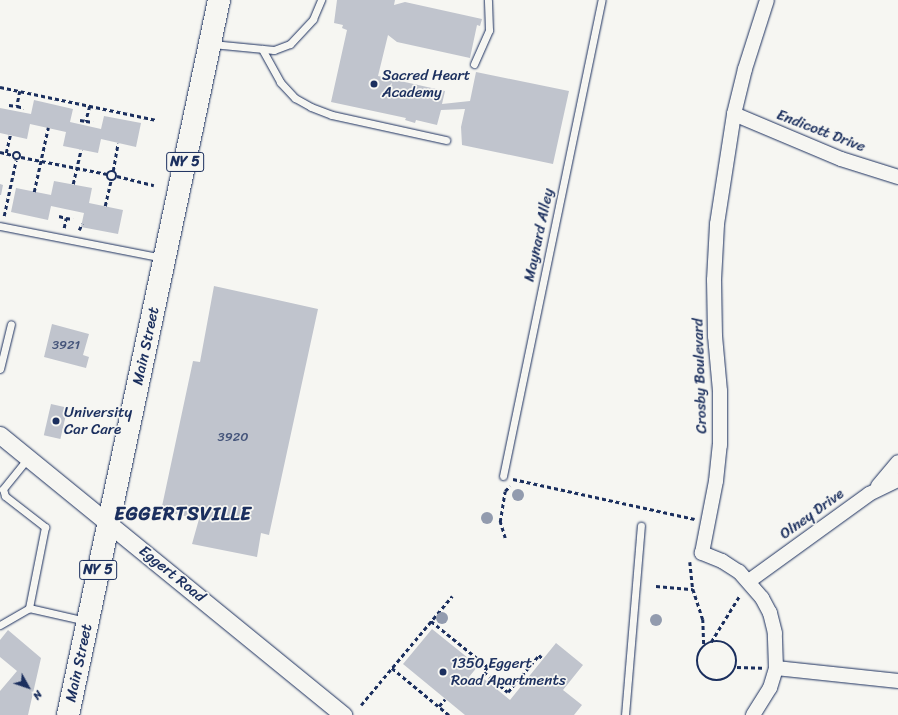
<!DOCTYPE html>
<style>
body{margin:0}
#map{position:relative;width:898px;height:715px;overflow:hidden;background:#f6f6f2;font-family:Sriracha,sans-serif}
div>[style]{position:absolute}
.building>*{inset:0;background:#c0c4cd;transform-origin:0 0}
.path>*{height:2.5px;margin-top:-1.25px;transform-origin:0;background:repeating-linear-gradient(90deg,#1b2f5e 0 4px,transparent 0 7px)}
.path>.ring{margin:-1.25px;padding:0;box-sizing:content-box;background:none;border:2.5px solid #1b2f5e;border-radius:50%}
.roads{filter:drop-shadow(0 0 1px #1b2f5e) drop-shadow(0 0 1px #1b2f5e)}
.service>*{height:7px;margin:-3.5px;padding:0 3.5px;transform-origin:3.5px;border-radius:3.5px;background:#f6f6f2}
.minor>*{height:14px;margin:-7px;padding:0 7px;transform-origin:7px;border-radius:7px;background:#f6f6f2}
.tertiary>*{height:17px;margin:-8.5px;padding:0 8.5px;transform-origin:8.5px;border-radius:8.5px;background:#f6f6f2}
.primary>*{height:22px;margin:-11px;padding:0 11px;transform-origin:11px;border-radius:11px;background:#f6f6f2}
.trees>*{width:12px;height:12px;margin:-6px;border-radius:50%;background:#929bae}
.dots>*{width:11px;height:11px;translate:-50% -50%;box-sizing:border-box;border:2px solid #f6f6f2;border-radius:50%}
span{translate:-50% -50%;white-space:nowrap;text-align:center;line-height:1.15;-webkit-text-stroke:3.5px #f6f6f2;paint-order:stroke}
.number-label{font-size:13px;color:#44547a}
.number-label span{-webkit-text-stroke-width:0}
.shield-label span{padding:1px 3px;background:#f6f6f2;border:1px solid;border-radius:3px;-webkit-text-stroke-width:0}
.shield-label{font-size:14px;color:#1b2f5e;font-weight:700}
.poi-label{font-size:15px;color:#1b2f5e}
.left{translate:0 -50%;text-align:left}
.street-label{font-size:15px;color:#1b2f5e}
.district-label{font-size:19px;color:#1b2f5e;font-weight:700;letter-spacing:1px}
.north{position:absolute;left:8px;top:667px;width:40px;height:40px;-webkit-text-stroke:3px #f6f6f2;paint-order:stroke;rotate:130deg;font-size:11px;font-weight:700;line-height:16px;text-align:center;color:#1b2f5e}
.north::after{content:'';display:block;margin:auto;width:14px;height:18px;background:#1b2f5e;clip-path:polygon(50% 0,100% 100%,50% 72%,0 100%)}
</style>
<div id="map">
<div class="building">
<div style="clip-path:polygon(337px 0,395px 0,394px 5px,405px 2px,482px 19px,480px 26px,477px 25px,470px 58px,397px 42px,388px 35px,378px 76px,445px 91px,442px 104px,470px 101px,476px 72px,569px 91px,553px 164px,462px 145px,461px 127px,465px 109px,441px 110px,437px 125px,416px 120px,415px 123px,405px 120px,406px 118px,331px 102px,347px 30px,342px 28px,343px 25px,334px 23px)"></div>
<div style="clip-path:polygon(34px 100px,73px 109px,70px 122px,101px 129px,104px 116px,141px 123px,136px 147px,101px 139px,98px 153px,63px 146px,66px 132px,30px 124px,27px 139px,0 133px,0 108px,31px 114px)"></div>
<div style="clip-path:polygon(54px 181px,92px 188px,89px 203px,123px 210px,118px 234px,81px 227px,84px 213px,51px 206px,48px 220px,11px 212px,16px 188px,51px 195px)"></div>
<div style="clip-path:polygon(0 184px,3px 185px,1px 195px,0 195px)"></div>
<div style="clip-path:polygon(214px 286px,318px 309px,269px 535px,261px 533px,257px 557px,192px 544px,199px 519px,161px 511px,193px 361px,200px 362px)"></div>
<div style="clip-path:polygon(52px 324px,89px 334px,83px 355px,89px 357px,86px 368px,44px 357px)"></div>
<div style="left:51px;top:404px;width:17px;height:32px;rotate:13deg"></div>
<div style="clip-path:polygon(432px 629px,478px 666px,469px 677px,478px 684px,483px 678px,510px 700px,556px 643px,583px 665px,563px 690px,582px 705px,574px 715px,465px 715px,403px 664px)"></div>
<div style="clip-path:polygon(8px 630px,41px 658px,28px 715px,0 715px,0 691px,17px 671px,0 657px,0 640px)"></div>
</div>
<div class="path">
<div style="left:0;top:87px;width:160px;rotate:11.9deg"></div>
<div style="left:20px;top:91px;width:15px;rotate:101deg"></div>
<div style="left:17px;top:106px;width:7px;rotate:16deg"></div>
<div style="left:9px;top:105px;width:8px;rotate:7deg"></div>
<div style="left:90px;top:106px;width:16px;rotate:105deg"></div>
<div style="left:86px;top:121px;width:7px;rotate:8deg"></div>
<div style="left:80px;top:120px;width:6px;rotate:9deg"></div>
<div class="ring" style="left:13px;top:152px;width:5.5px;height:5.5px"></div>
<div style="left:0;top:152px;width:13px;rotate:13deg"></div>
<div style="left:6px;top:153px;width:18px;rotate:-77deg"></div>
<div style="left:21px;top:157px;width:88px;rotate:11.2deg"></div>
<div class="ring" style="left:107px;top:171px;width:7.5px;height:7.5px"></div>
<div style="left:113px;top:171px;width:28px;rotate:-80deg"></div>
<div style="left:117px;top:176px;width:38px;rotate:14deg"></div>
<div style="left:73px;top:184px;width:35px;rotate:-77deg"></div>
<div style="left:34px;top:192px;width:66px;rotate:-77.7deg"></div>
<div style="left:105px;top:206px;width:26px;rotate:-77deg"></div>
<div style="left:4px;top:216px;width:57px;rotate:-77.9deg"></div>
<div style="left:59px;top:216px;width:7px;rotate:16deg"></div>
<div style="left:64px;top:228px;width:10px;rotate:-79deg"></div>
<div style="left:66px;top:218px;width:7px;rotate:8deg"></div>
<div style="left:79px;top:230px;width:7px;rotate:-63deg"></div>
<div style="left:513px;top:479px;width:186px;rotate:12.4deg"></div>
<div style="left:505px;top:538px;width:17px;rotate:-107deg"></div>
<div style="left:500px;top:522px;width:31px;rotate:-81deg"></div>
<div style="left:505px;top:491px;width:7px;rotate:-45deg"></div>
<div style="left:690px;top:562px;width:27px;rotate:84deg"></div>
<div style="left:693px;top:589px;width:32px;rotate:72deg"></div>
<div style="left:703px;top:619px;width:27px;rotate:88deg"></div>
<div style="left:656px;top:586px;width:37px;rotate:5deg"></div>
<div style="left:431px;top:621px;width:73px;rotate:38.9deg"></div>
<div style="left:488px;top:667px;width:6px;rotate:129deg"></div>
<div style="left:484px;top:672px;width:31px;rotate:40deg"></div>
<div style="left:508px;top:692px;width:48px;rotate:-50deg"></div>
<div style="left:539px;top:655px;width:6px;rotate:45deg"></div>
<div class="ring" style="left:697px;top:641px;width:37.5px;height:37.5px"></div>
<div style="left:711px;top:642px;width:55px;rotate:-58.3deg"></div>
<div style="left:737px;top:667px;width:25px;rotate:2deg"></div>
<div style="left:392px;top:668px;width:74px;rotate:39.5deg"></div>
<div style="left:361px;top:705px;width:142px;rotate:-50.1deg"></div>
<div style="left:439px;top:706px;width:9px;rotate:-49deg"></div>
</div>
<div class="roads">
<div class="service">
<div style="left:212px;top:44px;width:62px;rotate:5.5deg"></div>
<div style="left:274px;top:50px;width:17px;rotate:-21deg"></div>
<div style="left:290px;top:44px;width:34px;rotate:-47deg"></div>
<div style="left:313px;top:19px;width:21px;rotate:-67deg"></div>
<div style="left:262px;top:49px;width:38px;rotate:61deg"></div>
<div style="left:280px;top:82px;width:22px;rotate:47deg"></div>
<div style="left:295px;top:98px;width:18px;rotate:29deg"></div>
<div style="left:311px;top:107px;width:22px;rotate:21deg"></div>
<div style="left:332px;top:115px;width:117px;rotate:12.4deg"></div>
<div style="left:474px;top:64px;width:37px;rotate:-66deg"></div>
<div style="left:489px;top:30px;width:30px;rotate:-92deg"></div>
<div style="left:0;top:226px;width:166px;rotate:11.1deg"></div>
<div style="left:0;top:369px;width:46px;rotate:-76.3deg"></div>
<div style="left:28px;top:458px;width:40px;rotate:129deg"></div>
<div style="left:3px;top:489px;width:7px;rotate:74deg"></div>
<div style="left:5px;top:496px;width:51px;rotate:37.8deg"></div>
<div style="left:45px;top:527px;width:83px;rotate:101.2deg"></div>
<div style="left:503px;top:476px;width:486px;rotate:-78.3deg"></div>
<div style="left:0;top:625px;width:34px;rotate:-30deg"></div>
<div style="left:29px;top:608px;width:58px;rotate:12.8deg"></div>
<div style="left:625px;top:715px;width:190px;rotate:-85.2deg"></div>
</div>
<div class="minor">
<div style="left:734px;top:114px;width:116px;rotate:22.8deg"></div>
<div style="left:841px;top:159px;width:60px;rotate:17.5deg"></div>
<div style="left:878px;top:486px;width:31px;rotate:-50deg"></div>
<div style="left:749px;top:581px;width:148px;rotate:-35.9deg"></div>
<div style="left:869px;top:494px;width:32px;rotate:-26deg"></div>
<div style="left:776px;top:668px;width:123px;rotate:6.1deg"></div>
<div style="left:753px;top:715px;width:32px;rotate:-58deg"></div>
<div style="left:770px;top:688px;width:21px;rotate:-73deg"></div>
<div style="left:776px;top:668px;width:35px;rotate:-92deg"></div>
<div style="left:775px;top:633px;width:21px;rotate:-104deg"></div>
<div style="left:770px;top:613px;width:17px;rotate:-118deg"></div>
<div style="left:762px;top:598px;width:35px;rotate:-131deg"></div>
<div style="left:739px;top:572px;width:20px;rotate:-147deg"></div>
<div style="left:722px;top:561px;width:22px;rotate:-158deg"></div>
<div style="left:702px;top:553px;width:73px;rotate:-79deg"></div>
<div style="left:716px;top:481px;width:36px;rotate:-84deg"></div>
<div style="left:720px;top:445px;width:54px;rotate:-90deg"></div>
<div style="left:720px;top:391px;width:55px;rotate:-95.2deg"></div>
<div style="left:715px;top:336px;width:56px;rotate:-91deg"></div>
<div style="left:714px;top:280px;width:56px;rotate:-86.9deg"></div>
<div style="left:717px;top:224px;width:111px;rotate:-81.2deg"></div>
<div style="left:734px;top:114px;width:46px;rotate:-76.3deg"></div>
<div style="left:745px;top:69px;width:72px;rotate:-72.3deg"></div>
</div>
<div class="tertiary">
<div style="left:0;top:435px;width:443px;rotate:39.2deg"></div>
</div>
<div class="primary">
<div style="left:68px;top:715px;width:731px;rotate:-78.07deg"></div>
</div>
</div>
<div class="trees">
<div style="left:518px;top:495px"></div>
<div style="left:487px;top:518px"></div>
<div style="left:442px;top:618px"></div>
<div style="left:656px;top:620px"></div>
</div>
<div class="dots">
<div style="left:374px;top:84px;background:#1b2f5e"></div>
<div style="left:56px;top:421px;background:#1b2f5e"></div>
<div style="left:443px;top:672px;background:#1b2f5e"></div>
</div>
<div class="number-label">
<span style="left:66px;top:345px">3921</span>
<span style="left:233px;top:437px">3920</span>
</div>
<div class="shield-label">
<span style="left:185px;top:162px">NY 5</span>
<span style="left:98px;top:570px">NY 5</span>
</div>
<div class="poi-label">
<span class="left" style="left:382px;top:84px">Sacred Heart<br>Academy</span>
<span class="left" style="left:64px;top:421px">University<br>Car Care</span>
<span class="left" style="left:451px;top:672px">1350 Eggert<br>Road Apartments</span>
</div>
<div class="street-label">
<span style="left:821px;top:131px;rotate:21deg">Endicott Drive</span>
<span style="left:539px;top:235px;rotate:-78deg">Maynard Alley</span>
<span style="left:146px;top:346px;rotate:-78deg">Main Street</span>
<span style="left:700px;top:376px;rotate:-92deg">Crosby Boulevard</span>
<span style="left:812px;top:514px;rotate:-36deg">Olney Drive</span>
<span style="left:172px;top:574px;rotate:39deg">Eggert Road</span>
<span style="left:79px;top:663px;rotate:-78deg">Main Street</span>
</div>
<div class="district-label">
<span style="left:183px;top:514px">EGGERTSVILLE</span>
</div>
<div class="north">N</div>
</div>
